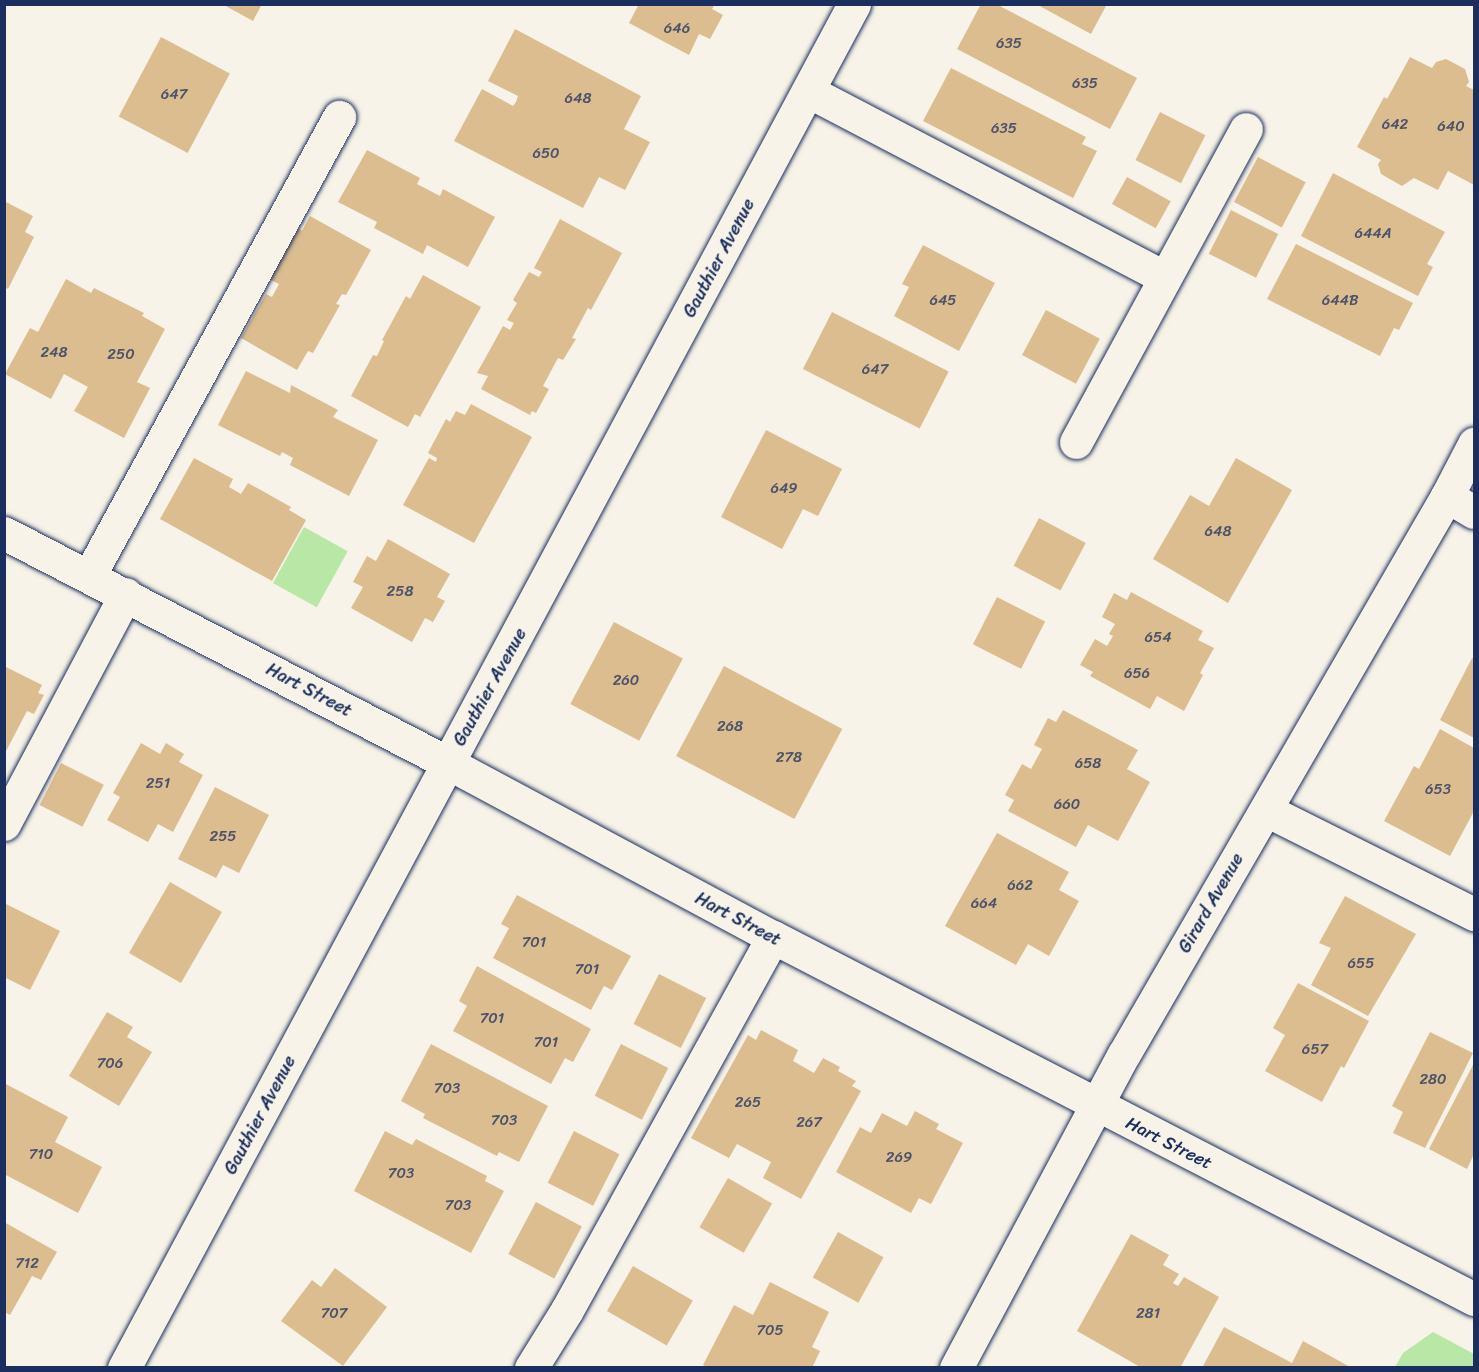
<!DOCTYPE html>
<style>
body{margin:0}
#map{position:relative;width:1479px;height:1372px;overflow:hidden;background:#f7f3e8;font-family:Sriracha,sans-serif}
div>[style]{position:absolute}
.green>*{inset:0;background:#b8e7a6;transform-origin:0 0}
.building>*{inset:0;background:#dcbd8f;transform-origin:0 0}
.roads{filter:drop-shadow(0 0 2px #1b2f5e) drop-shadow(0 0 2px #1b2f5e)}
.minor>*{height:33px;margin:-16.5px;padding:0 16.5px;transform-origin:16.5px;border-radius:16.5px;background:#f7f3e8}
span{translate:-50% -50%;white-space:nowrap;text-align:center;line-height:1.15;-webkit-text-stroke:5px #f7f3e8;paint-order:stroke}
.number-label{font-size:15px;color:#4b526a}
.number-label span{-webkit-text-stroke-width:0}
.street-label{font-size:18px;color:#1b2f5e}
.frame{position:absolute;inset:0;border:6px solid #1b2f5e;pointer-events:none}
</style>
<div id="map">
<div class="green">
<div style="left:304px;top:527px;width:50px;height:64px;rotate:29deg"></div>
<div style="clip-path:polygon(1433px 1332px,1474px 1354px,1474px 1367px,1395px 1367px,1403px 1353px)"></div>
</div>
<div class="building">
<div style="clip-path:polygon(222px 4px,262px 4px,253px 21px)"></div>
<div style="clip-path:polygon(639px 4px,715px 4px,712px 9px,723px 15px,710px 39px,699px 34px,689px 55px,629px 23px)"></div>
<div style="clip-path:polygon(981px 4px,996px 4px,1137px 78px,1110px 129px,957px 49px)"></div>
<div style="clip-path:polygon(1036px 4px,1107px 4px,1091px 34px)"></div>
<div style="clip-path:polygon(515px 29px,641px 96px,624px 129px,650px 142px,625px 190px,599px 177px,583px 208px,454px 141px,482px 89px,513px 106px,516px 102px,518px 96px,488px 81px)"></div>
<div style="left:161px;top:37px;width:78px;height:90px;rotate:28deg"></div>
<div style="clip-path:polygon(1410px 57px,1432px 68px,1436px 62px,1446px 59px,1465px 69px,1469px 82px,1466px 86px,1474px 90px,1474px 185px,1448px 171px,1438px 190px,1414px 178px,1402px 186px,1381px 174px,1378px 164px,1381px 160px,1357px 147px,1384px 97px,1387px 99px)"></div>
<div style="clip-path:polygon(951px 68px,1086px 137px,1082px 144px,1097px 151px,1073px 198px,923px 121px)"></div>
<div style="left:1160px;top:112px;width:51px;height:54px;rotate:27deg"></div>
<div style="clip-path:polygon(367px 150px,420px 178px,417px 184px,440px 196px,443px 189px,495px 217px,468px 267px,427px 245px,423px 254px,374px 228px,377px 222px,338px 202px)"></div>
<div style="left:1258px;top:157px;width:54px;height:51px;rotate:28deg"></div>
<div style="clip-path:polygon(1333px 173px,1445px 232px,1427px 264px,1433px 267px,1418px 296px,1301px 236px)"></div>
<div style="left:1127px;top:177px;width:50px;height:31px;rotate:29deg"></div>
<div style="clip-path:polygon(4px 201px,33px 216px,25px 232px,34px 237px,8px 289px,4px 287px)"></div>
<div style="left:1231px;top:210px;width:53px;height:49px;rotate:27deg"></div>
<div style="clip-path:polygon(310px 216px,371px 250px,346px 295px,342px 294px,336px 304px,340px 305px,313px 353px,308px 351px,297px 370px,241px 338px,266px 294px,272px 297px,279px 284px,269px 279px,298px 228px,302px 231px)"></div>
<div style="clip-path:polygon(560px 219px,622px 253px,591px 310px,588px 308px,572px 338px,576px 339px,563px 360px,558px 358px,543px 386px,549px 389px,536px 413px,532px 411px,530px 415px,481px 389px,488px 376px,477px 373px,503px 326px,510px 330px,514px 323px,507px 320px,517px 303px,513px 300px,529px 272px,539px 277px,542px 272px,534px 268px)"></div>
<div style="clip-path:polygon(1296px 244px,1413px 303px,1399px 330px,1394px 328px,1380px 356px,1267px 299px)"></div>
<div style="clip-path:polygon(923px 245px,995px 283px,959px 351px,894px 316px,909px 287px,902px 284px)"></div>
<div style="clip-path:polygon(423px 275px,481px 307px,420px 417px,415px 414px,408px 427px,351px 396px,373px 355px,377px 356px,384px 341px,382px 340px,406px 296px,410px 299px)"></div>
<div style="clip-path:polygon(66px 279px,91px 293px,94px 288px,144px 313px,142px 316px,165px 329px,137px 382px,150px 388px,124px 438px,74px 411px,88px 387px,64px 374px,51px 399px,5px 374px,30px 328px,38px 332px)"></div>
<div style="left:1046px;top:310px;width:61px;height:51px;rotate:28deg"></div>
<div style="left:832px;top:312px;width:131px;height:64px;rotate:27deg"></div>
<div style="clip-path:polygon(246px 371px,290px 393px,291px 385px,338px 410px,333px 417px,378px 440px,349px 496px,290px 465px,293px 458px,282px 452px,280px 456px,218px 425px)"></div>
<div style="clip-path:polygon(471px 404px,532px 437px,474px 543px,403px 505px,429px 458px,436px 462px,437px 458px,428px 453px,446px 419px,450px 422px,456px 411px,465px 415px)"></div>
<div style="clip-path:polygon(766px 430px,842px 469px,818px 516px,803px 509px,782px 549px,721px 517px)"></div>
<div style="clip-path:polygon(194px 458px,233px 479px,229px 487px,241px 494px,248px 483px,291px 507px,289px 510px,306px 520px,272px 581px,160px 519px)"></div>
<div style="clip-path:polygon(1236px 458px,1292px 490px,1228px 603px,1153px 559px,1190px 495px,1209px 506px)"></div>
<div style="left:1039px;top:518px;width:53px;height:54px;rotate:28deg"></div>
<div style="clip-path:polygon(388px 539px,450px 574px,437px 597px,445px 601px,433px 622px,425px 618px,412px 642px,351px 608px,363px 587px,353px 582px,367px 556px,376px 561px)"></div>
<div style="clip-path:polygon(1131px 592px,1203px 631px,1198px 640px,1214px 648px,1200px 673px,1203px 675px,1184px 711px,1157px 696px,1150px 709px,1090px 676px,1093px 672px,1080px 665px,1095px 639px,1107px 646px,1113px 636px,1109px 634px,1115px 624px,1102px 617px,1114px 593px,1127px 600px)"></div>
<div style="left:997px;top:597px;width:54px;height:53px;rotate:27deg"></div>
<div style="left:614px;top:622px;width:78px;height:93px;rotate:28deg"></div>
<div style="clip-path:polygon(1472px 658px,1474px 659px,1474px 738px,1440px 720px)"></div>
<div style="clip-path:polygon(4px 666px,42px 685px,38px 693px,44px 695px,34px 714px,27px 711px,4px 755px)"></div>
<div style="left:724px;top:666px;width:134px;height:102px;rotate:28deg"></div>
<div style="clip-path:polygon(1063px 710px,1138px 750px,1127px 769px,1150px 782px,1118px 841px,1088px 825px,1076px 847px,1008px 811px,1014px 800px,1005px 795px,1022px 764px,1031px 769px,1042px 749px,1034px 745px,1048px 718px,1056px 722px)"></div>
<div style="clip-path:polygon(1440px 729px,1474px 748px,1474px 811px,1450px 856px,1384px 821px,1414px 766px,1419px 769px)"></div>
<div style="clip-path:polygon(141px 743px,160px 754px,166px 743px,184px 754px,179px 762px,203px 775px,173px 832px,158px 824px,148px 842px,107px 820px,120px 797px,113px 793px)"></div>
<div style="left:61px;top:763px;width:48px;height:47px;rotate:27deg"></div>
<div style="clip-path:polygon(215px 787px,269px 815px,239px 873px,223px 865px,216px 878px,178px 859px)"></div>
<div style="clip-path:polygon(997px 833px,1069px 872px,1059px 890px,1079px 901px,1049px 956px,1028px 944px,1016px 965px,945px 926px)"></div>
<div style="left:170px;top:882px;width:60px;height:82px;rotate:30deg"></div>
<div style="clip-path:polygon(517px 895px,631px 956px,612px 990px,604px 986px,591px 1010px,493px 958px,509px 928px,501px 924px)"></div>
<div style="clip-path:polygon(1345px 896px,1416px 934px,1368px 1016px,1311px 985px,1331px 948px,1319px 943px)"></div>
<div style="clip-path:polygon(4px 903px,60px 931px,30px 990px,4px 977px)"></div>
<div style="clip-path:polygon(477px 966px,591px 1029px,573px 1062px,565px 1058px,551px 1084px,453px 1031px,467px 1006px,459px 1001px)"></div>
<div style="left:659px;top:974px;width:53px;height:56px;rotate:27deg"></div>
<div style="clip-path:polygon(1298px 983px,1369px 1021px,1344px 1068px,1341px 1066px,1322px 1102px,1265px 1071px,1285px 1035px,1273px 1028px)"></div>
<div style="clip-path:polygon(107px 1012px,133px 1027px,127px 1037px,152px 1052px,119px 1106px,69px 1076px)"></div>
<div style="clip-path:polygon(761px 1030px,798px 1050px,793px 1061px,814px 1073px,823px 1058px,840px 1067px,838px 1071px,856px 1081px,852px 1086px,861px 1091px,801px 1199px,763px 1178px,771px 1162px,737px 1144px,729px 1158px,691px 1138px,748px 1035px,756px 1040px)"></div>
<div style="clip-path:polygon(1430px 1032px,1473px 1053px,1425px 1148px,1393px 1133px,1403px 1112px,1392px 1106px)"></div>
<div style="clip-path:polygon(431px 1044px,548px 1106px,519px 1162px,499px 1152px,497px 1156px,423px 1118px,425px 1114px,401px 1101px)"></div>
<div style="left:621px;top:1044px;width:53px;height:58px;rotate:27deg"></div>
<div style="clip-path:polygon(1474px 1063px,1474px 1154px,1467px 1169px,1429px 1149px)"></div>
<div style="clip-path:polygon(4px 1083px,68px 1117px,55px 1142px,102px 1167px,78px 1213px,4px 1174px)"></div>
<div style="clip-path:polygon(915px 1111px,939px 1124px,936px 1129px,963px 1143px,931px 1204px,919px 1198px,911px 1213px,836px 1172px,860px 1127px,871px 1133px,882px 1113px,907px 1126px)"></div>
<div style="clip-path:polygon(385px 1131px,412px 1145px,416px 1139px,487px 1176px,485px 1181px,504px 1191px,471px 1253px,354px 1191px)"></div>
<div style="left:574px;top:1131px;width:51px;height:58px;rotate:27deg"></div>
<div style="left:728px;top:1178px;width:51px;height:57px;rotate:30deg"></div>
<div style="left:536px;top:1202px;width:52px;height:59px;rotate:28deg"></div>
<div style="clip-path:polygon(4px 1222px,57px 1252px,41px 1280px,32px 1276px,10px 1315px,4px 1312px)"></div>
<div style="left:838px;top:1232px;width:52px;height:52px;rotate:29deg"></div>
<div style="clip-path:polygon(1131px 1234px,1169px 1255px,1163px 1265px,1179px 1274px,1173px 1283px,1178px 1286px,1184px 1277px,1219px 1297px,1180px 1368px,1142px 1368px,1077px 1331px)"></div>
<div style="left:633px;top:1266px;width:69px;height:52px;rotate:30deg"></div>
<div style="clip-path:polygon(335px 1268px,387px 1307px,343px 1366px,281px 1321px,312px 1280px,321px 1287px)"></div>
<div style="clip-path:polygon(770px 1282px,829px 1312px,812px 1347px,820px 1351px,812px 1368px,709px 1368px,703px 1365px,734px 1305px,753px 1315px)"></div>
<div style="clip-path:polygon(1224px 1327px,1292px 1363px,1303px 1341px,1352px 1368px,1202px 1368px)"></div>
</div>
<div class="roads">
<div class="minor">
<div style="left:808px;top:91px;width:402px;rotate:27.6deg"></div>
<div style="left:1076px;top:442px;width:356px;rotate:-61.5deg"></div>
<div style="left:1447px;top:496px;width:31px;rotate:31deg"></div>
<div style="left:4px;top:533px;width:500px;rotate:27.38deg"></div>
<div style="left:448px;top:763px;width:369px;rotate:28.2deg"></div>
<div style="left:773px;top:937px;width:789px;rotate:27.31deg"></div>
<div style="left:89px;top:576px;width:523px;rotate:-61.42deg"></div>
<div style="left:1266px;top:810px;width:233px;rotate:26.6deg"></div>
<div style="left:4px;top:824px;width:260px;rotate:-62.1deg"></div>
<div style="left:124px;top:1368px;width:1547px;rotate:-61.84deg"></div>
<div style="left:531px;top:1368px;width:68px;rotate:-58.2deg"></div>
<div style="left:567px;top:1310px;width:426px;rotate:-61.1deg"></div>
<div style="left:956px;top:1368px;width:356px;rotate:-61.9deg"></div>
<div style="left:1124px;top:1054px;width:645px;rotate:-59.94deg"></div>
<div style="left:1447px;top:496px;width:59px;rotate:-62.6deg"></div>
</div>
</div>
<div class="number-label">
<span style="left:677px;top:29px">646</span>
<span style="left:1009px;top:44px">635</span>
<span style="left:1085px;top:84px">635</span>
<span style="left:174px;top:95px">647</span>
<span style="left:578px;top:99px">648</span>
<span style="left:1395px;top:125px">642</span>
<span style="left:1451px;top:127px">640</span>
<span style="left:1004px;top:129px">635</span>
<span style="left:546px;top:154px">650</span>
<span style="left:1373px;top:234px">644A</span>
<span style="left:943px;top:301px">645</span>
<span style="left:1340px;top:301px">644B</span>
<span style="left:54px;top:353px">248</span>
<span style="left:121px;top:355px">250</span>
<span style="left:875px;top:370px">647</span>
<span style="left:784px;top:489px">649</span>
<span style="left:1218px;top:532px">648</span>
<span style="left:400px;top:592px">258</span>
<span style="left:1158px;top:638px">654</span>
<span style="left:1137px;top:674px">656</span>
<span style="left:626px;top:681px">260</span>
<span style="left:730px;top:727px">268</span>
<span style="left:789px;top:758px">278</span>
<span style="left:1088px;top:764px">658</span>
<span style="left:158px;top:784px">251</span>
<span style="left:1438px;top:790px">653</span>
<span style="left:1067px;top:805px">660</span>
<span style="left:223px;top:837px">255</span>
<span style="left:1020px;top:886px">662</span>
<span style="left:984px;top:904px">664</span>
<span style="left:534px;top:943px">701</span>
<span style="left:1361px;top:964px">655</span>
<span style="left:587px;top:970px">701</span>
<span style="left:492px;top:1019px">701</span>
<span style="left:546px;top:1043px">701</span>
<span style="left:1315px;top:1050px">657</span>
<span style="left:110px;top:1064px">706</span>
<span style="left:1433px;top:1080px">280</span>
<span style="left:447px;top:1089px">703</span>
<span style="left:748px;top:1103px">265</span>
<span style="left:504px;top:1121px">703</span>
<span style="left:809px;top:1123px">267</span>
<span style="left:41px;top:1155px">710</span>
<span style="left:899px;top:1158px">269</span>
<span style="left:401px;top:1174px">703</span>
<span style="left:458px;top:1206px">703</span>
<span style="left:27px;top:1264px">712</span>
<span style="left:334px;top:1314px">707</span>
<span style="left:1148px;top:1314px">281</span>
<span style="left:770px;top:1331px">705</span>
</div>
<div class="street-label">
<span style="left:719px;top:258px;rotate:-62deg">Gauthier Avenue</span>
<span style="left:490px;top:687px;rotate:-61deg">Gauthier Avenue</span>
<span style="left:309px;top:690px;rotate:28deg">Hart Street</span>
<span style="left:1211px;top:903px;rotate:-60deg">Girard Avenue</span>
<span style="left:738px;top:919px;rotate:28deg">Hart Street</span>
<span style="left:260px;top:1115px;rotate:-62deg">Gauthier Avenue</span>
<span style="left:1169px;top:1143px;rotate:27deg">Hart Street</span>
</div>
<div class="frame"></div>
</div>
